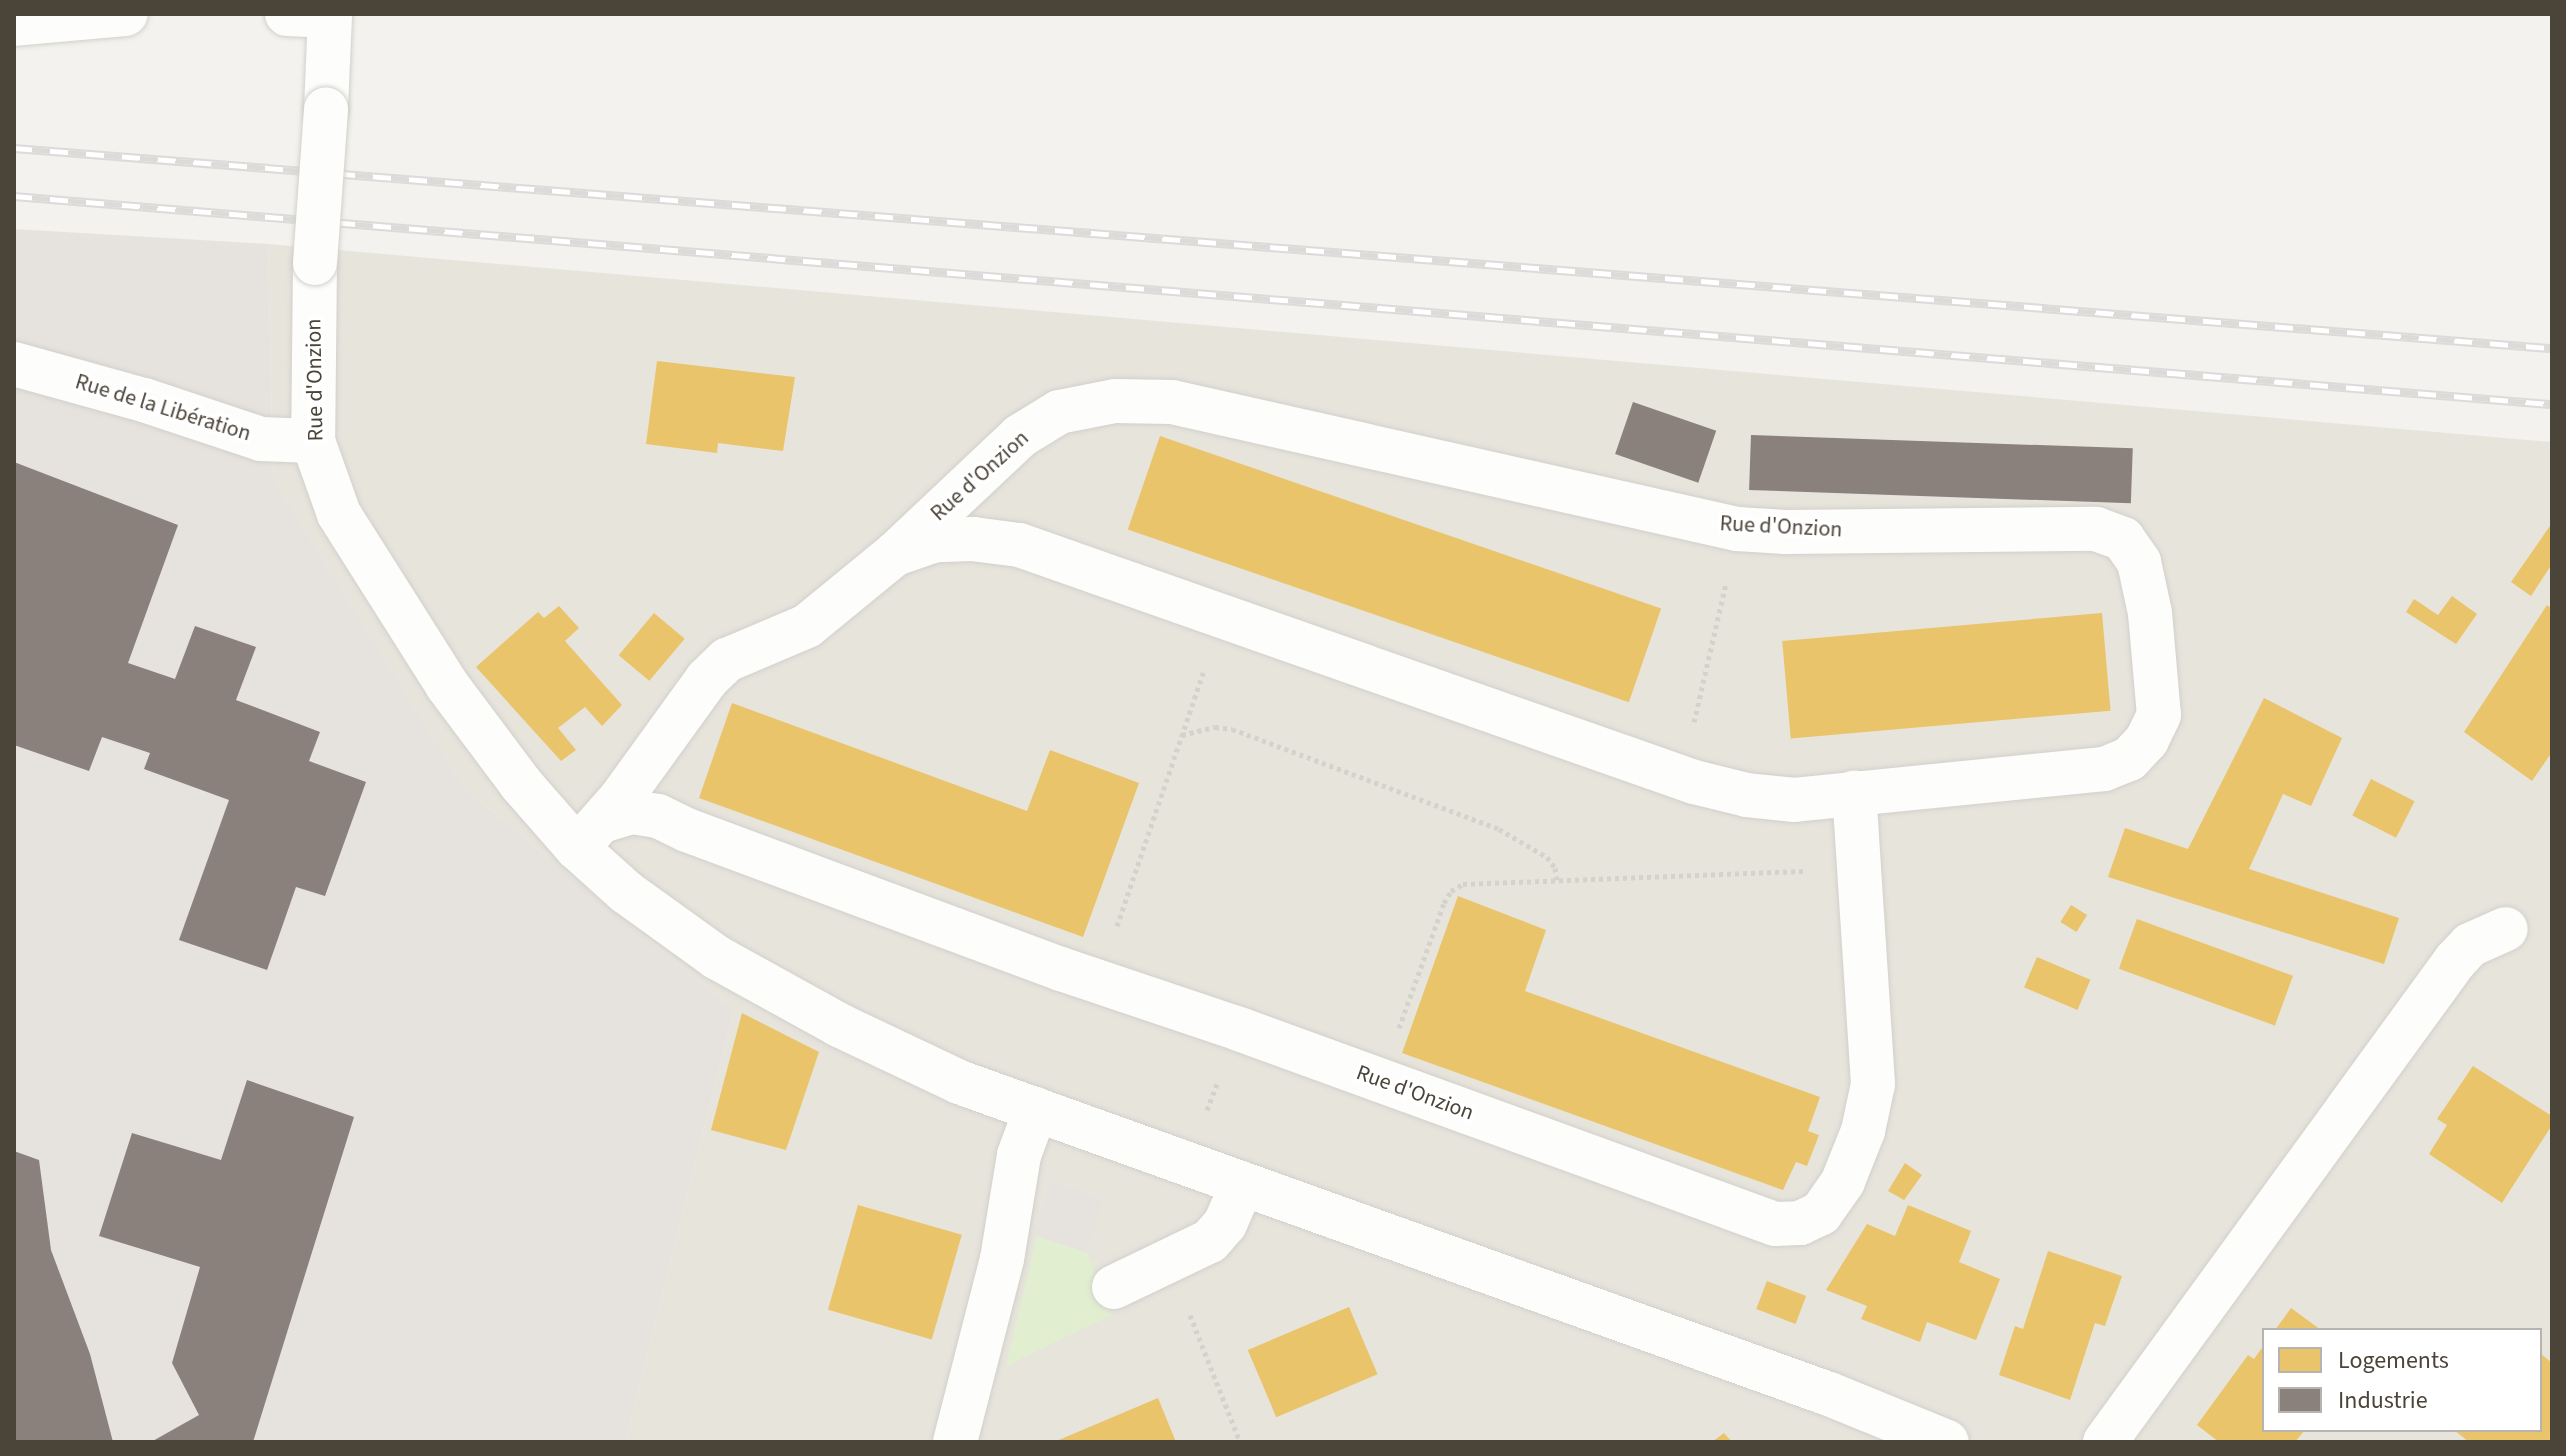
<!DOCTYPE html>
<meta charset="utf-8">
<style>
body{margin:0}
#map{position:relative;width:2566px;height:1456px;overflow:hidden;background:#f4f2ee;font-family:"Source Sans 3",sans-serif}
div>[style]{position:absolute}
.residential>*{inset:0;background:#e7e4dc}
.industrial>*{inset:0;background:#e6e2de}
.green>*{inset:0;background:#e1eecf}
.parking>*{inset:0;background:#e6e3df;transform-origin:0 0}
.homes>*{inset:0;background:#e9c46a;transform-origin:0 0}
.industry>*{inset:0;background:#8a817c;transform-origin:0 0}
.path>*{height:5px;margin-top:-2.5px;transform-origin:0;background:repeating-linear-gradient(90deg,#d3d2cc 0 4px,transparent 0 8px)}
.roads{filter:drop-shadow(0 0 2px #d2d0cb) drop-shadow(0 0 2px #d2d0cb)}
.minor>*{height:44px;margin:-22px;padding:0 22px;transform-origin:22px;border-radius:22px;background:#fdfdfc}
.rail>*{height:9px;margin-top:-4.5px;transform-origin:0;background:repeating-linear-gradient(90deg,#fff 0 18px,#dbdbda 0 36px);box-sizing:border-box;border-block:2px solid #dbdbda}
.bridges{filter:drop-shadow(0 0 2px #d2d0cb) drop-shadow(0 0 2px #d2d0cb)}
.minor-bridge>*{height:44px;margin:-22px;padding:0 22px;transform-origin:22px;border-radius:22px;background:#fdfdfc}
span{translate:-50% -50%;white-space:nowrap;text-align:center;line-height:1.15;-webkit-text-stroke:8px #fff;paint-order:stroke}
.street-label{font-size:22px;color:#4b4439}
.frame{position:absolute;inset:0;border:16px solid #4b4439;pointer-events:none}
.legend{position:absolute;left:2262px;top:1328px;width:280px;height:104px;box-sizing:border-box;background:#fff;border:2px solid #b7b4b0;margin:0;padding:10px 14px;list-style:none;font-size:24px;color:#4b4439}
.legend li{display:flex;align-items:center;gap:16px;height:40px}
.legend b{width:40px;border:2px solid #b7b4b0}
</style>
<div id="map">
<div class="residential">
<div style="clip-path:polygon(evenodd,268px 244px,2552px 442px,2552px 1442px,625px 1442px,734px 1010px,466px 790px,273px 478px,268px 244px,2264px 1330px,2540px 1330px,2540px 1430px,2264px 1430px,2264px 1330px)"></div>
</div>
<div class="industrial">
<div style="clip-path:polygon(14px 229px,268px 244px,273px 478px,466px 790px,734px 1010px,625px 1442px,14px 1442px)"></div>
</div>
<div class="green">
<div style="clip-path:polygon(1037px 1236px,1087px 1252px,1111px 1315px,1006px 1366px)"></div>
</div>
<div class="parking">
<div style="left:1051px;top:1182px;width:55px;height:56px;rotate:18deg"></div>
</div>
<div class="homes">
<div style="clip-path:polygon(657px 361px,795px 377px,783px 451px,718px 443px,717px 453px,646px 444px)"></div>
<div style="left:1160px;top:436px;width:530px;height:99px;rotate:19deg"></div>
<div style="clip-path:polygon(2552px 523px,2552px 564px,2531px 596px,2511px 582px)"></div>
<div style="clip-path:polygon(2452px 596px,2477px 614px,2456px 644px,2406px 612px,2414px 599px,2438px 615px)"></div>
<div style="clip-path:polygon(2547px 605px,2552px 609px,2552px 752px,2532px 781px,2464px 732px)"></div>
<div style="clip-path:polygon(559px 606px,579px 628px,565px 641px,622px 705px,602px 726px,585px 707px,558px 728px,576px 750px,561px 761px,476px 667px,538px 612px,544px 618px)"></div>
<div style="left:654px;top:613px;width:40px;height:55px;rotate:40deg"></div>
<div style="left:2102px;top:613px;width:98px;height:321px;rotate:85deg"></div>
<div style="clip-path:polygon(2264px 698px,2342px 738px,2311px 806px,2283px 794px,2249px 869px,2399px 918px,2384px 964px,2108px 877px,2125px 828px,2188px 849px)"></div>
<div style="clip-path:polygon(732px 703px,1027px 811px,1050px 750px,1139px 783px,1083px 937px,699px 798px)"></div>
<div style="left:2371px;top:779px;width:49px;height:41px;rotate:27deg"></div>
<div style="clip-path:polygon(1458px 896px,1546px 930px,1525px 991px,1820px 1097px,1808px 1131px,1819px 1135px,1807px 1166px,1796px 1162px,1783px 1190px,1402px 1053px)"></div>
<div style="left:2071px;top:905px;width:19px;height:20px;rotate:32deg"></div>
<div style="left:2137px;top:919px;width:166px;height:53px;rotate:20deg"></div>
<div style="left:2037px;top:957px;width:58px;height:33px;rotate:23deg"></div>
<div style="clip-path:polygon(742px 1013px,819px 1052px,786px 1150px,711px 1130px)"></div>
<div style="clip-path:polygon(2473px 1066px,2552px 1116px,2552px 1125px,2502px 1203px,2429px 1154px,2447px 1125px,2437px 1119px)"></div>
<div style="clip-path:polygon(1905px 1163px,1922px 1175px,1904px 1200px,1888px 1191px)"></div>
<div style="left:858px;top:1205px;width:108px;height:109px;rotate:16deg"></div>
<div style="clip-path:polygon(1908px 1205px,1971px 1231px,1959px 1262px,2000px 1279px,1976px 1340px,1927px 1322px,1920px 1342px,1861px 1319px,1867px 1306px,1826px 1290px,1867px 1224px,1895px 1236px)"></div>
<div style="clip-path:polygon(2048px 1251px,2122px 1276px,2105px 1326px,2095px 1323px,2070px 1400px,1999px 1375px,2015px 1326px,2023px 1329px)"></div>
<div style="left:1767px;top:1281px;width:42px;height:30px;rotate:21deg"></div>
<div style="left:1349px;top:1307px;width:73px;height:110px;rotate:67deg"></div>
<div style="clip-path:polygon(2291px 1308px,2321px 1330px,2275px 1330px)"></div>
<div style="clip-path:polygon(2264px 1345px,2264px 1430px,2305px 1430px,2295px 1442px,2219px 1442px,2197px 1425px,2248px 1355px,2254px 1359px)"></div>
<div style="clip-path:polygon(2540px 1353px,2552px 1363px,2552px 1437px,2547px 1442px,2469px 1442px,2454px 1430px,2540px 1430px)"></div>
<div style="clip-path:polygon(1158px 1398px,1176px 1442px,1054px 1442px)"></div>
<div style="clip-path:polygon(1724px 1433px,1732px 1442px,1712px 1442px)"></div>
</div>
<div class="industry">
<div style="left:1633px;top:402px;width:88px;height:55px;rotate:19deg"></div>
<div style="left:1751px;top:435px;width:382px;height:55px;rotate:2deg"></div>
<div style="clip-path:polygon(14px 462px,178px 525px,128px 663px,175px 679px,195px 626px,256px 647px,236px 700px,320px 732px,309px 761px,366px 782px,325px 896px,296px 887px,267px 970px,179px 940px,229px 800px,144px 769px,150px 753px,102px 737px,89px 771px,14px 745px)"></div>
<div style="clip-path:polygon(247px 1080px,354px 1117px,253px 1442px,151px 1442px,199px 1415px,172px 1363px,200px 1267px,99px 1236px,132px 1133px,221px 1160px)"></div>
<div style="clip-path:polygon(14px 1151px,39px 1160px,51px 1250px,90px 1354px,113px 1442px,14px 1442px)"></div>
</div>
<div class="path">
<div style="left:1694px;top:722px;width:143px;rotate:-77deg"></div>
<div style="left:1182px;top:735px;width:34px;rotate:-14deg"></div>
<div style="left:1215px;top:727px;width:17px;rotate:7deg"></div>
<div style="left:1232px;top:729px;width:285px;rotate:20.5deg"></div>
<div style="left:1499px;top:829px;width:56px;rotate:30.3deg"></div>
<div style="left:1547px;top:857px;width:14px;rotate:54deg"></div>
<div style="left:1555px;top:868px;width:12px;rotate:81deg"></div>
<div style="left:1117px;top:926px;width:270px;rotate:-71.2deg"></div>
<div style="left:1399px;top:1028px;width:133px;rotate:-70.2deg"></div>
<div style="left:1444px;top:903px;width:14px;rotate:-60deg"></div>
<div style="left:1451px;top:891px;width:14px;rotate:-30deg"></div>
<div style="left:1463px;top:884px;width:341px;rotate:-2.2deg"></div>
<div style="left:1207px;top:1110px;width:30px;rotate:-69deg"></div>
<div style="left:1190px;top:1315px;width:136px;rotate:68.5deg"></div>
</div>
<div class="roads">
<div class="minor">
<div style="left:287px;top:14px;width:43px;rotate:2.7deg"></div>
<div style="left:330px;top:16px;width:93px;rotate:92.5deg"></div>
<div style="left:14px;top:24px;width:112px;rotate:-5.1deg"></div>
<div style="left:315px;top:263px;width:178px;rotate:90.6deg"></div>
<div style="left:313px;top:441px;width:77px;rotate:70.4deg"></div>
<div style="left:339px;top:514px;width:202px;rotate:57.7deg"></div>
<div style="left:447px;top:685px;width:124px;rotate:53.2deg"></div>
<div style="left:521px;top:784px;width:85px;rotate:48.8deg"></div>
<div style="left:577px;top:848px;width:66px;rotate:41.9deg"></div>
<div style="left:626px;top:892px;width:111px;rotate:35.8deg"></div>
<div style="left:716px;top:957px;width:141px;rotate:28.9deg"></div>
<div style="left:839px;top:1025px;width:133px;rotate:25.4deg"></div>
<div style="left:959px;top:1082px;width:924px;rotate:19.73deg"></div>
<div style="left:1829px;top:1394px;width:127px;rotate:22.1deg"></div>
<div style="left:14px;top:364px;width:135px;rotate:15.5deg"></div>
<div style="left:144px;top:400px;width:123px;rotate:18.4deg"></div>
<div style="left:261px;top:439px;width:52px;rotate:2.2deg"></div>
<div style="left:602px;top:821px;width:31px;rotate:-17deg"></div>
<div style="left:632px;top:812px;width:26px;rotate:9deg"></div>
<div style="left:658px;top:816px;width:32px;rotate:26deg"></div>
<div style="left:687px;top:830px;width:399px;rotate:20.4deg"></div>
<div style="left:1061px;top:969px;width:188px;rotate:18.6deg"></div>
<div style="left:1239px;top:1029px;width:570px;rotate:19.99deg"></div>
<div style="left:1775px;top:1224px;width:25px;rotate:-2deg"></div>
<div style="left:1800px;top:1223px;width:23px;rotate:-25deg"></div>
<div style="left:1821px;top:1213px;width:39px;rotate:-55deg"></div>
<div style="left:1843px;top:1181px;width:54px;rotate:-68.2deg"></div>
<div style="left:1863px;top:1131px;width:48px;rotate:-78deg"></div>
<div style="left:1873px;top:1084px;width:292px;rotate:-93.7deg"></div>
<div style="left:577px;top:848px;width:67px;rotate:-48.7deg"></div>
<div style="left:621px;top:798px;width:147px;rotate:-54.1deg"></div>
<div style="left:707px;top:679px;width:28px;rotate:-44deg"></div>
<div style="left:727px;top:660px;width:87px;rotate:-23deg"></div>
<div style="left:807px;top:626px;width:114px;rotate:-39.3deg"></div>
<div style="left:895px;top:554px;width:172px;rotate:-43.3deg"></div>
<div style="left:1020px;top:436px;width:46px;rotate:-31.6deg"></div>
<div style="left:1059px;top:412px;width:57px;rotate:-11.1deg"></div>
<div style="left:1115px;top:401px;width:57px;rotate:1deg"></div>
<div style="left:1172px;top:402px;width:579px;rotate:12.67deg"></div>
<div style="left:1737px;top:529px;width:49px;rotate:3.5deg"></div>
<div style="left:1786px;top:532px;width:310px;rotate:-0.6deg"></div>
<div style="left:2096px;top:529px;width:29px;rotate:20deg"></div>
<div style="left:2123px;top:539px;width:28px;rotate:55deg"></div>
<div style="left:2139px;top:562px;width:52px;rotate:77.8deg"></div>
<div style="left:2150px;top:613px;width:102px;rotate:85deg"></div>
<div style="left:2159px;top:715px;width:28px;rotate:116deg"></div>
<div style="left:2147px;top:740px;width:26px;rotate:133deg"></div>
<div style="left:2129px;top:759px;width:27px;rotate:158deg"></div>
<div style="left:2104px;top:769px;width:311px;rotate:174.3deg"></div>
<div style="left:1795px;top:800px;width:48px;rotate:-174.1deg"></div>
<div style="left:1747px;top:795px;width:55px;rotate:-166.2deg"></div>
<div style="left:1694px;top:782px;width:715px;rotate:-160.65deg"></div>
<div style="left:1019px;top:545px;width:46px;rotate:-172.6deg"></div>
<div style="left:973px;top:539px;width:37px;rotate:178deg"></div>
<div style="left:936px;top:540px;width:43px;rotate:161.1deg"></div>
<div style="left:1114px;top:1287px;width:106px;rotate:-25.6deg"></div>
<div style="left:1210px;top:1241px;width:23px;rotate:-49deg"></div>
<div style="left:1225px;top:1224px;width:43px;rotate:-66.4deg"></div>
<div style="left:955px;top:1442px;width:189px;rotate:-75.6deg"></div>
<div style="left:1002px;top:1259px;width:105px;rotate:-80.7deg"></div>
<div style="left:1019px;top:1155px;width:49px;rotate:-69.7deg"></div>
<div style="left:2105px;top:1442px;width:595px;rotate:-53.96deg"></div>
<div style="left:2455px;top:961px;width:22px;rotate:-47deg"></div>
<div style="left:2470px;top:945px;width:39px;rotate:-24deg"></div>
</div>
</div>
<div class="rail">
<div style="left:14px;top:148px;width:2546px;rotate:4.51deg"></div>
<div style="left:14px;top:196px;width:2547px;rotate:4.69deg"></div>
</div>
<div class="bridges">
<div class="minor-bridge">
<div style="left:315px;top:263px;width:154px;rotate:-85.9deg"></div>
</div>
</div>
<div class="street-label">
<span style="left:315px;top:380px;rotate:-91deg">Rue d'Onzion</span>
<span style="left:163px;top:408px;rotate:17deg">Rue de la Libération</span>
<span style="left:980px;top:476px;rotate:-42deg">Rue d'Onzion</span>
<span style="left:1781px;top:527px;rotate:3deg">Rue d'Onzion</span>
<span style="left:1415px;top:1093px;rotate:20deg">Rue d'Onzion</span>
</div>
<div class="frame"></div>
<ul class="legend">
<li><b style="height:22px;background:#e9c46a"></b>Logements</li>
<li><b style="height:22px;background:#8a817c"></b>Industrie</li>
</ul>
</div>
